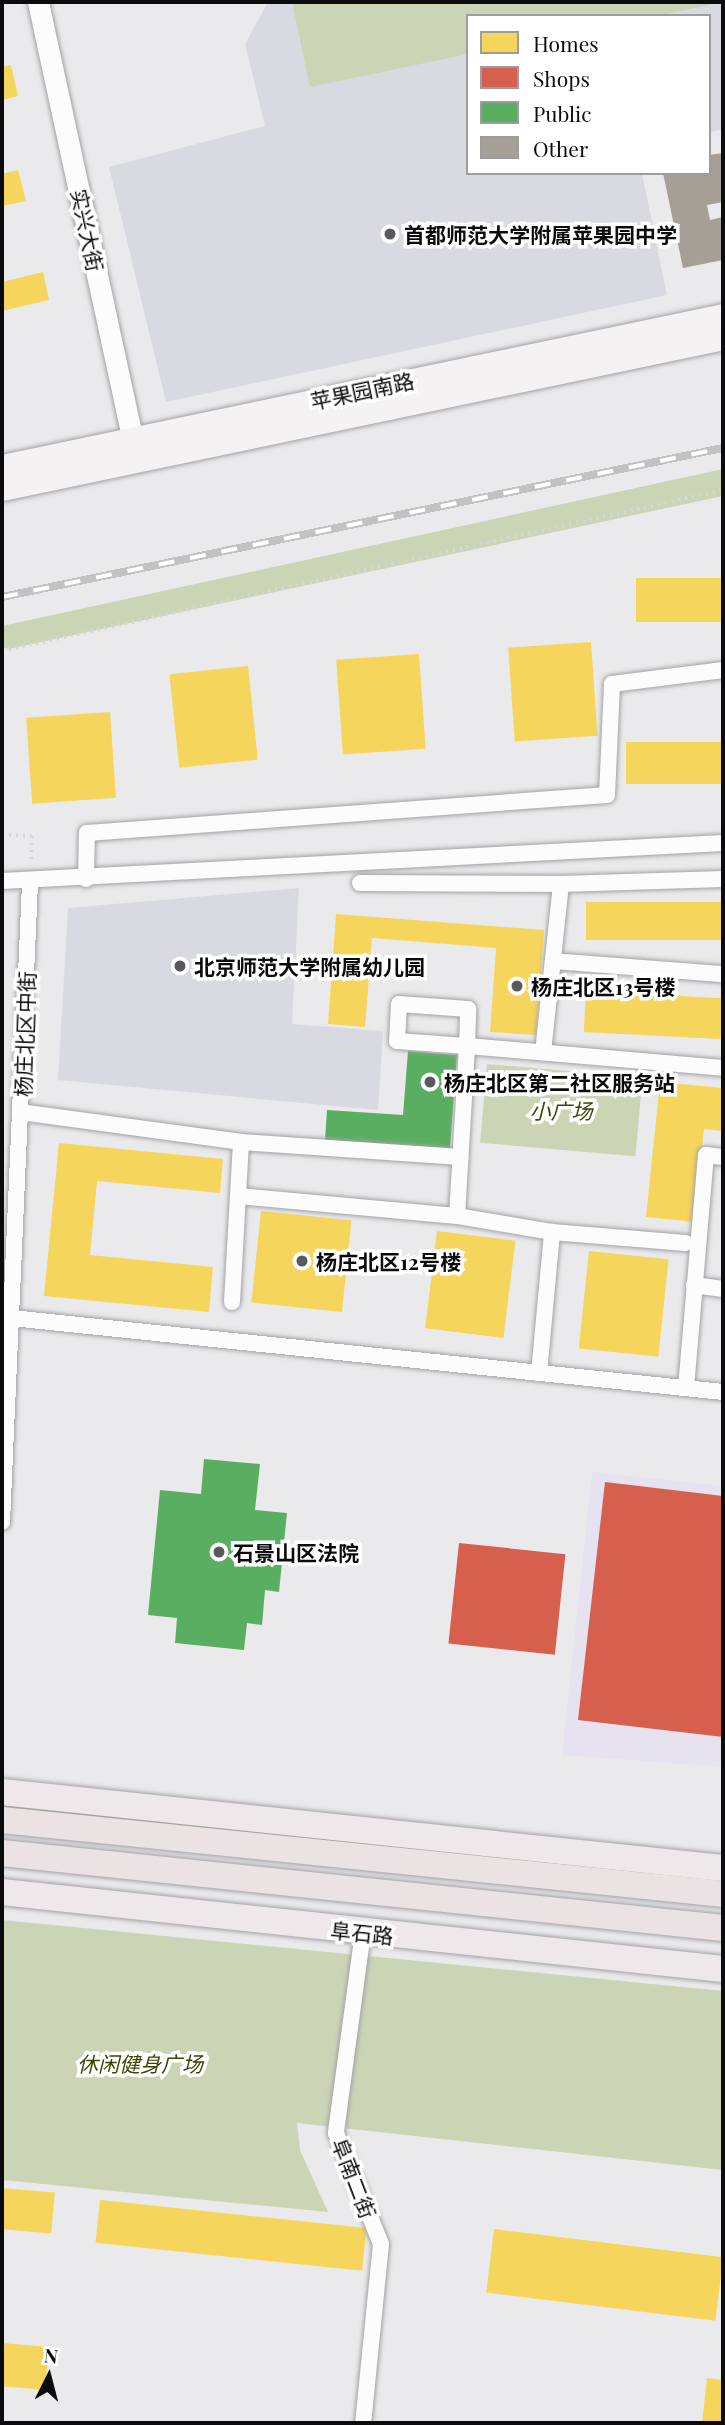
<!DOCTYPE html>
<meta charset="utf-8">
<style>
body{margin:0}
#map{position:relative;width:725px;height:2425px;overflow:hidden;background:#eaeaed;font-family:"Playfair Display","Noto Sans SC",serif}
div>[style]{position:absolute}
.commercial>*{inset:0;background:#e6e2f0}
.built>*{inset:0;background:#d9d9e1}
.green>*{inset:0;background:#ccd4b6;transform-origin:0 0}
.homes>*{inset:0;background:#f6d55c;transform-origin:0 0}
.shops>*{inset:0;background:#d6604d;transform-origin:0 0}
.public>*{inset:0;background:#5aae61}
.building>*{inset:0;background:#a59f96}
.path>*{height:3.5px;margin-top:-1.75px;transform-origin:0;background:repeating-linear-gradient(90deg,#d6d6d6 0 2px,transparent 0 7px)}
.roads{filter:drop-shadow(0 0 2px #a3a3a6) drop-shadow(0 0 2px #a3a3a6)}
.minor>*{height:16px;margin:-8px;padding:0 8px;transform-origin:8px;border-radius:8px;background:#fcfcfc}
.tertiary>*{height:21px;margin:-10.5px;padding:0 10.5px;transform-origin:10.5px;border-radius:10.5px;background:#fcfcfc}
.secondary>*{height:23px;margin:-11.5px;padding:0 11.5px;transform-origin:11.5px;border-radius:11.5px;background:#f5f2f3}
.primary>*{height:26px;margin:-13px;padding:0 13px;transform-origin:13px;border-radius:13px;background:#efe8ea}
.trunk>*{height:26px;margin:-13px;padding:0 13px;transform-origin:13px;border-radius:13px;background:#ebe2e4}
.rail>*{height:8px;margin-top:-4px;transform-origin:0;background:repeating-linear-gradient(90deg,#fff 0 16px,#c2c2c3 0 32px);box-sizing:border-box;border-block:2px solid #c2c2c3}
.dots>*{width:19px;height:19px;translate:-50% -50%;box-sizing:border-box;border:4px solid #fff;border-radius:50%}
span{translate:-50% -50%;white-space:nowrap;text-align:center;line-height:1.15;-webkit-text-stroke:7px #fff;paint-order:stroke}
.street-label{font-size:21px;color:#0b0b0d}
.poi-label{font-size:21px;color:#0b0b0d;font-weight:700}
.left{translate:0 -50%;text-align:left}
.park-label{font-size:21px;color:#3a4500;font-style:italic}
.frame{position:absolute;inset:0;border:4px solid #0b0b0d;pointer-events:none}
.legend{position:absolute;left:466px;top:14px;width:245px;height:161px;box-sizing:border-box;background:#fff;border:2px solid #9d9d9e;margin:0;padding:9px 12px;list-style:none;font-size:21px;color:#0b0b0d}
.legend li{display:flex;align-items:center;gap:14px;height:35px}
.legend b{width:35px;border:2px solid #9d9d9e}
.north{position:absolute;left:14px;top:2341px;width:70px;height:70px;-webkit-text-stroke:5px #fff;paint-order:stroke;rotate:6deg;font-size:19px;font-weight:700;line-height:28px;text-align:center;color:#0b0b0d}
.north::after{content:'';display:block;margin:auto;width:24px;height:32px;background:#0b0b0d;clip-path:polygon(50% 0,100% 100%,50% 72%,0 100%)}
</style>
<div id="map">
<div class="commercial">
<div style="clip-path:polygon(592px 1472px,723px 1486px,723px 1767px,562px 1755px)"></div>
</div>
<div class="built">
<div style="clip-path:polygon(268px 2px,723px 2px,721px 130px,709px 132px,709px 16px,468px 16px,468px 173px,642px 173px,667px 295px,166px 402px,109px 167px,265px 126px,245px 44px)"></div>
<div style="clip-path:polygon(299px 888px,292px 1024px,383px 1031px,378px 1110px,58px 1080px,68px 908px)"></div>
</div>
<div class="green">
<div style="clip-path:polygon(292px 2px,723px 2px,657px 16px,468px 16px,468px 54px,310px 87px)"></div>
<div style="clip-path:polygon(723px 469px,723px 496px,9px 649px,2px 647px,2px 626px)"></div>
<div style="left:487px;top:1064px;width:156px;height:79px;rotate:5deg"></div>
<div style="clip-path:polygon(2px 1920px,723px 1991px,723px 2170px,297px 2123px,300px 2150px,328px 2212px,2px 2180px)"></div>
</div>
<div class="homes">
<div style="clip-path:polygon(11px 65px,18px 96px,2px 100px,2px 67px)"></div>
<div style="clip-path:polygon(18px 170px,26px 201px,2px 206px,2px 174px)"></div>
<div style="clip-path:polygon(43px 272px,49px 300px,2px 311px,2px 282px)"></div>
<div style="left:723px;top:578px;width:44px;height:87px;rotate:90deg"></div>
<div style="left:591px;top:642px;width:94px;height:83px;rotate:86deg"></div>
<div style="left:419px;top:654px;width:95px;height:83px;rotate:86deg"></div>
<div style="left:248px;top:666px;width:94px;height:79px;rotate:84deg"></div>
<div style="left:110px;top:712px;width:86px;height:84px;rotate:86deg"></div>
<div style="left:723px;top:742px;width:42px;height:97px;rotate:90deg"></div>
<div style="left:723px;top:902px;width:38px;height:137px;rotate:90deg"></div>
<div style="clip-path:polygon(336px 914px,544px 930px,536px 1035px,490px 1032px,496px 948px,372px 938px,365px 1027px,328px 1024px)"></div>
<div style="left:586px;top:991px;width:137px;height:41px;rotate:3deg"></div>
<div style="clip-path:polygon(660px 1082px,723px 1088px,723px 1131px,704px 1129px,694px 1222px,646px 1217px)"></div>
<div style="clip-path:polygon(59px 1143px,223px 1159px,220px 1193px,97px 1181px,90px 1255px,213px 1267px,209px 1312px,44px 1296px)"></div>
<div style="left:261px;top:1211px;width:91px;height:92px;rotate:6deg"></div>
<div style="left:437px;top:1231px;width:79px;height:98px;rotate:7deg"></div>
<div style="left:589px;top:1251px;width:80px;height:98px;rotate:6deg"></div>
<div style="left:2px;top:2188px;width:53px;height:41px;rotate:5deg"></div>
<div style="left:100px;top:2200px;width:268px;height:43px;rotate:6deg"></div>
<div style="left:494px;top:2229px;width:231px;height:64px;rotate:7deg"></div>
<div style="left:2px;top:2343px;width:47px;height:43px;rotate:5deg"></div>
<div style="clip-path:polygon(707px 2378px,723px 2380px,723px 2423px,702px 2423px)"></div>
</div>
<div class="shops">
<div style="clip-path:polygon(605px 1482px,723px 1496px,723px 1737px,578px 1720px)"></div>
<div style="left:459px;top:1543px;width:107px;height:101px;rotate:6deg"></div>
</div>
<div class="public">
<div style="clip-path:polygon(408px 1051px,457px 1055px,450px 1149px,325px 1140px,327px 1110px,403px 1115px)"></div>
<div style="clip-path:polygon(204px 1459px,260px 1464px,255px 1510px,287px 1513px,279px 1592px,265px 1590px,262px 1625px,247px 1623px,244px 1650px,175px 1643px,177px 1618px,148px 1615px,160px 1490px,201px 1494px)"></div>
</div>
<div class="building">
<div style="clip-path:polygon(723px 153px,723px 202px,707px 205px,710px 220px,723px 217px,723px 260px,683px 268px,663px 173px,709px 173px,709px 155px)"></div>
</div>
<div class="path">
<div style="left:2px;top:651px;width:739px;rotate:-12.59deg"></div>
<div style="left:2px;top:835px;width:30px;rotate:2deg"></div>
<div style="left:32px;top:836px;width:27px;rotate:92deg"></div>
</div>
<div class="roads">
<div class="minor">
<div style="left:86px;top:879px;width:46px;rotate:-88.8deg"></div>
<div style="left:87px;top:833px;width:521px;rotate:-4.18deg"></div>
<div style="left:607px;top:795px;width:111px;rotate:-87.4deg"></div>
<div style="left:612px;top:684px;width:112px;rotate:-7.2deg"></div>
<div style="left:2px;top:881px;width:722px;rotate:-3.02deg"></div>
<div style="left:360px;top:883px;width:201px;rotate:0.3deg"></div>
<div style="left:561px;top:884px;width:169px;rotate:96.1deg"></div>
<div style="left:561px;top:884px;width:162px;rotate:-1.8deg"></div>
<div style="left:553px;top:961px;width:170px;rotate:4.4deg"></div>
<div style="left:20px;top:1112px;width:223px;rotate:7.7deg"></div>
<div style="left:241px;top:1142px;width:54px;rotate:93.2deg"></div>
<div style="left:241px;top:1142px;width:220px;rotate:3.9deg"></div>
<div style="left:552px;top:1232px;width:134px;rotate:4.7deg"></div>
<div style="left:694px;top:1285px;width:29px;rotate:8deg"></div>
<div style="left:232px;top:1302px;width:106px;rotate:-86.8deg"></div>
<div style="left:238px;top:1196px;width:220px;rotate:5.2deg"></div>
<div style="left:2px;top:1317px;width:725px;rotate:5.94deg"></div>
<div style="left:539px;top:1373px;width:142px;rotate:-84.7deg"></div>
<div style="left:552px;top:1232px;width:96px;rotate:-170.4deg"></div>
<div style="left:457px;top:1216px;width:170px;rotate:-86.6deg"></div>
<div style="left:467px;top:1046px;width:37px;rotate:-88deg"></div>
<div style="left:468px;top:1009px;width:69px;rotate:-175.9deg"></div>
<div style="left:399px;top:1004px;width:37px;rotate:93deg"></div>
<div style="left:397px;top:1041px;width:70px;rotate:4.1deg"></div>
<div style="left:467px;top:1046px;width:257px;rotate:4.9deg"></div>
<div style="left:686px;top:1388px;width:234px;rotate:-85.1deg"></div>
<div style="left:706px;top:1155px;width:17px;rotate:7deg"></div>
<div style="left:2px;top:1522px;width:641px;rotate:-87.49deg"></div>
<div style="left:363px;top:1932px;width:203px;rotate:97.7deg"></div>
<div style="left:336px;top:2133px;width:120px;rotate:67.9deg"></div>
<div style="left:381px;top:2244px;width:180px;rotate:95.7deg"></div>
</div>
<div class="tertiary">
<div style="left:38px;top:2px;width:464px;rotate:77.8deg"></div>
</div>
<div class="secondary">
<div style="left:2px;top:466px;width:737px;rotate:-11.83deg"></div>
<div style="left:2px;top:489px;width:737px;rotate:-11.83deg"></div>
</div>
<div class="primary">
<div style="left:2px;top:1792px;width:725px;rotate:6.02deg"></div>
<div style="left:2px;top:1892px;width:725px;rotate:6.1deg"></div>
</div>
<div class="trunk">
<div style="left:2px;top:1820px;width:725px;rotate:5.86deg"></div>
<div style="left:2px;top:1853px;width:725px;rotate:5.94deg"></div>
</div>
</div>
<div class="rail">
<div style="left:2px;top:597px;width:736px;rotate:-11.68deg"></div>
</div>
<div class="dots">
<div style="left:390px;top:234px;background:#59595b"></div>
<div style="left:180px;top:966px;background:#59595b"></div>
<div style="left:517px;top:986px;background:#59595b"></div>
<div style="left:430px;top:1082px;background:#59595b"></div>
<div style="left:302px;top:1261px;background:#59595b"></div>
<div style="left:219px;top:1552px;background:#59595b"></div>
</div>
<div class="street-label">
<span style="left:88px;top:230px;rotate:78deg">实兴大街</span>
<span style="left:362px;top:390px;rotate:-12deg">苹果园南路</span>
<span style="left:24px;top:1034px;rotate:-88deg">杨庄北区中街</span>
<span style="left:362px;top:1932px;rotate:6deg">阜石路</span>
<span style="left:355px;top:2178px;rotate:69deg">阜南二街</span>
</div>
<div class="poi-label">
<span class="left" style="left:404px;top:234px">首都师范大学附属苹果园中学</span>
<span class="left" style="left:194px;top:966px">北京师范大学附属幼儿园</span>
<span class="left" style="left:531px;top:986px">杨庄北区13号楼</span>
<span class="left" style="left:444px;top:1082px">杨庄北区第二社区服务站</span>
<span class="left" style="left:316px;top:1261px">杨庄北区12号楼</span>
<span class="left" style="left:233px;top:1552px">石景山区法院</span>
</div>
<div class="park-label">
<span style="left:561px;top:1110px">小广场</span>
<span style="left:140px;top:2063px">休闲健身广场</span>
</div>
<div class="frame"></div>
<ul class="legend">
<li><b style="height:19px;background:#f6d55c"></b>Homes</li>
<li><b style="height:19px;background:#d6604d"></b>Shops</li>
<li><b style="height:19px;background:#5aae61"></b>Public</li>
<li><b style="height:19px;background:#a59f96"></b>Other</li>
</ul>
<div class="north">N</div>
</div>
